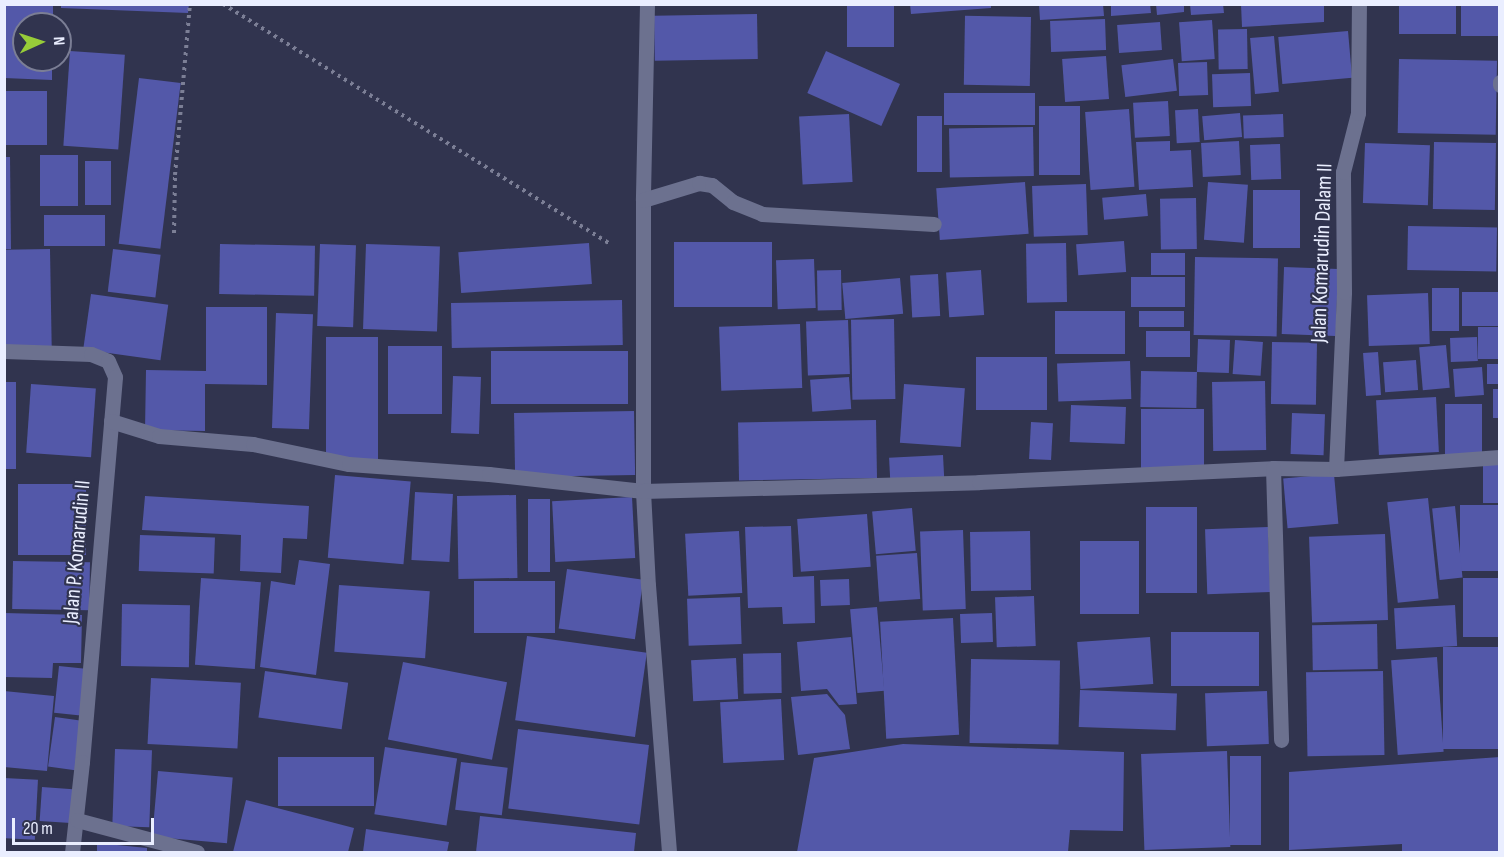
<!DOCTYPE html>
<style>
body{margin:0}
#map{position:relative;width:1504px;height:857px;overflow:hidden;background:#31344f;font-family:"Sofia Sans Condensed",sans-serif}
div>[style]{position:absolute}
.building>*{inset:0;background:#5358a9;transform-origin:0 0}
.path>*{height:4px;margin-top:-2px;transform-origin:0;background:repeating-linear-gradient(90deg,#7c7f96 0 3px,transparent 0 7.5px)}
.minor>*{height:15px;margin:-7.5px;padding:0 7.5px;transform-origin:7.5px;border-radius:7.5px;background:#6c718f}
span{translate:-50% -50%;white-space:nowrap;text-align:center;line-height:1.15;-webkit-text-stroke:4.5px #31344f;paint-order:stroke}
.street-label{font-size:22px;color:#eaeeff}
.frame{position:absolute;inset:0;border:6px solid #eaeeff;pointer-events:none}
.north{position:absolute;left:12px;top:12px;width:60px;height:60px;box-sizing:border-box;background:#31344f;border:2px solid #7b7e95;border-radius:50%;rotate:87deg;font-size:16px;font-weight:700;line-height:24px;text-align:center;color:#eaeeff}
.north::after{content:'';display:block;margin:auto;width:21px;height:27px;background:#97cc39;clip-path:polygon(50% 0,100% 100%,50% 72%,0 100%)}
.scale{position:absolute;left:12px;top:818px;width:142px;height:27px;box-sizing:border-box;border:3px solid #eaeeff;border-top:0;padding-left:8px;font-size:18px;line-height:21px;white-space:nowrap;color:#eaeeff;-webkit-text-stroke:4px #31344f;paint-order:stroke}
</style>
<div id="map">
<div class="building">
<div style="clip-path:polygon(4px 4px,53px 4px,53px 24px,24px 24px,24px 60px,52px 60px,52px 80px,4px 78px)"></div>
<div style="clip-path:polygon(61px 4px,189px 4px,188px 13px,61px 8px)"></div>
<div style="left:847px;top:4px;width:47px;height:43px"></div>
<div style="clip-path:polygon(910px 4px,991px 4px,991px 8px,911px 14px)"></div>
<div style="clip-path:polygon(1039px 4px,1103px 4px,1104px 16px,1040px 20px)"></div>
<div style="clip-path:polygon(1111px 4px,1150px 4px,1151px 13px,1111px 16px)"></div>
<div style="clip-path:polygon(1156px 4px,1184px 4px,1184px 12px,1157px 15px)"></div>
<div style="clip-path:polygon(1190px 4px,1223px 4px,1224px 13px,1191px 15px)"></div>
<div style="clip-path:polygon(1241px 4px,1324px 4px,1324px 22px,1242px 27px)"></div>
<div style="left:1399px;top:4px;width:57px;height:30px"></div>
<div style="left:1461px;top:4px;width:39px;height:32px"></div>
<div style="left:757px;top:14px;width:45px;height:103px;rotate:89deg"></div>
<div style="left:1031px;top:17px;width:69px;height:66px;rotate:91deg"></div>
<div style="left:1105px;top:19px;width:31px;height:55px;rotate:88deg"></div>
<div style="left:1212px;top:20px;width:39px;height:33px;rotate:86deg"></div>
<div style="left:1160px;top:22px;width:28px;height:43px;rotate:86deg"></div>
<div style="left:1247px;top:29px;width:40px;height:29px;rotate:89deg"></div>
<div style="left:1348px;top:31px;width:47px;height:70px;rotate:85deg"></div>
<div style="left:1274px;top:36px;width:56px;height:24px;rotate:85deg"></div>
<div style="left:70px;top:51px;width:55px;height:95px;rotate:4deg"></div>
<div style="left:826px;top:51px;width:81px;height:46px;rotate:24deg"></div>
<div style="left:1106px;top:56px;width:43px;height:44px;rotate:86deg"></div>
<div style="left:1173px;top:59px;width:32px;height:52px;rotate:83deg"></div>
<div style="left:1399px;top:59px;width:98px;height:74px;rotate:1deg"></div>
<div style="left:1207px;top:62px;width:33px;height:29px;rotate:88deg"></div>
<div style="left:1250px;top:73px;width:33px;height:38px;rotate:88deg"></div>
<div style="left:139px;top:78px;width:42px;height:167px;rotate:7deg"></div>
<div style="left:4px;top:91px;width:43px;height:54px"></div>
<div style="left:944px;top:93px;width:91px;height:32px"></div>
<div style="left:1168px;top:101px;width:35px;height:35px;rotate:87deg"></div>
<div style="left:1039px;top:106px;width:41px;height:69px"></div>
<div style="left:1129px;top:109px;width:78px;height:44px;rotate:86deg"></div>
<div style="left:1198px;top:109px;width:33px;height:23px;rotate:87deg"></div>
<div style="left:1240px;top:113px;width:24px;height:38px;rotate:85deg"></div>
<div style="left:849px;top:114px;width:68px;height:50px;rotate:87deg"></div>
<div style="left:1283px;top:114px;width:23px;height:40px;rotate:88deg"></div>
<div style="left:917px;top:116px;width:25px;height:56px"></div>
<div style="left:1033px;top:127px;width:49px;height:84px;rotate:89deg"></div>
<div style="clip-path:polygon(1170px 141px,1170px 151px,1191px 150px,1193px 187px,1139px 190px,1136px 142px)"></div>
<div style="left:1239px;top:141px;width:34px;height:38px;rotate:87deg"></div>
<div style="left:1434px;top:142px;width:62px;height:67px;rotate:1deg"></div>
<div style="left:1365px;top:143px;width:65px;height:60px;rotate:2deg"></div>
<div style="left:1280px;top:144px;width:35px;height:30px;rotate:88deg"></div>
<div style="left:40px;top:155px;width:38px;height:51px"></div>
<div style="clip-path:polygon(4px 157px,10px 157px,11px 249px,4px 249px)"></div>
<div style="left:85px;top:161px;width:26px;height:44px"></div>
<div style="left:1025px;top:182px;width:52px;height:89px;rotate:86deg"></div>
<div style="left:1208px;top:182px;width:40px;height:58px;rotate:4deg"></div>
<div style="left:1086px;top:184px;width:51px;height:54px;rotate:88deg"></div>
<div style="left:1253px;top:190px;width:47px;height:58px"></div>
<div style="left:1146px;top:194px;width:22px;height:44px;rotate:85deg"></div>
<div style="left:1196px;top:198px;width:51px;height:36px;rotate:89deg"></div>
<div style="left:44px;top:215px;width:61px;height:31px"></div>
<div style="left:1408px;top:226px;width:89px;height:44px;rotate:1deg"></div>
<div style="left:1124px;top:241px;width:31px;height:48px;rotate:86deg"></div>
<div style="left:674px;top:242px;width:98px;height:65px"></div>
<div style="left:589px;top:243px;width:41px;height:131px;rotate:86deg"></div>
<div style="left:1066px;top:243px;width:59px;height:40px;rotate:89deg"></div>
<div style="left:220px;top:244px;width:95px;height:50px;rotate:1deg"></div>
<div style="left:320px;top:244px;width:36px;height:82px;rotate:2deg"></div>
<div style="left:366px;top:244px;width:74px;height:85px;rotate:2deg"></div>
<div style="left:50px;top:249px;width:97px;height:46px;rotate:89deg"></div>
<div style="left:113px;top:249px;width:48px;height:43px;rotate:7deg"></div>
<div style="left:1151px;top:253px;width:34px;height:22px"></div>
<div style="left:1195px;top:257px;width:83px;height:78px;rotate:1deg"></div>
<div style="left:814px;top:259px;width:49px;height:38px;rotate:88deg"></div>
<div style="left:1338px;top:269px;width:67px;height:54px;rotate:92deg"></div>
<div style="left:841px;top:270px;width:40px;height:24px;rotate:89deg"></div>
<div style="left:981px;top:270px;width:45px;height:35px;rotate:86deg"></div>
<div style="left:938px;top:274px;width:42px;height:28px;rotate:87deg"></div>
<div style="left:1131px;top:277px;width:54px;height:30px"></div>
<div style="left:900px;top:278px;width:36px;height:58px;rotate:85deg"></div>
<div style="left:1432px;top:288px;width:27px;height:43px"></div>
<div style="left:1500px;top:292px;width:34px;height:38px;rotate:90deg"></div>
<div style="left:1428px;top:293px;width:51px;height:61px;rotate:88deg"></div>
<div style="left:91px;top:294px;width:78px;height:56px;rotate:8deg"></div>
<div style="left:622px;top:300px;width:45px;height:171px;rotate:89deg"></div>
<div style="clip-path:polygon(206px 307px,267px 307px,267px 385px,205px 384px,205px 431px,145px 430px,146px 370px,206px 371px)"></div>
<div style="left:1055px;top:311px;width:70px;height:43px"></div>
<div style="left:1139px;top:311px;width:45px;height:16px"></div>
<div style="left:276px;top:313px;width:37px;height:115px;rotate:2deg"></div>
<div style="left:894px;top:319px;width:80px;height:43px;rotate:89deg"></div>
<div style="left:848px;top:320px;width:54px;height:42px;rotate:88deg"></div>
<div style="left:800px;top:324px;width:64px;height:81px;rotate:88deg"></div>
<div style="left:1500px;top:327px;width:32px;height:22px;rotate:90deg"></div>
<div style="left:1146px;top:331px;width:44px;height:26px"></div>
<div style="left:326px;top:337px;width:52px;height:122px"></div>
<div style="left:1477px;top:337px;width:24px;height:27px;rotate:88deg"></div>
<div style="left:1198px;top:339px;width:32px;height:33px;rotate:2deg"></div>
<div style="left:1235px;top:340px;width:28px;height:34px;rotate:4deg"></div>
<div style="left:1272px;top:342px;width:45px;height:62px;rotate:1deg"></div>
<div style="left:1446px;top:345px;width:43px;height:27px;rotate:85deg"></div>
<div style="left:388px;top:346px;width:54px;height:68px"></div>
<div style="left:491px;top:351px;width:137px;height:53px"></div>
<div style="left:1378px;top:352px;width:43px;height:15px;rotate:86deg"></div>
<div style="left:1047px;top:357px;width:53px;height:71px;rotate:90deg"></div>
<div style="left:1416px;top:360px;width:30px;height:33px;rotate:86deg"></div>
<div style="left:1130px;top:361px;width:38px;height:73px;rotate:88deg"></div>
<div style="left:1487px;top:364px;width:13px;height:20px"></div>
<div style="left:1482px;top:367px;width:28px;height:29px;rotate:86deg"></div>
<div style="left:1141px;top:371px;width:56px;height:36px;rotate:1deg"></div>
<div style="left:453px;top:376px;width:28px;height:57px;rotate:2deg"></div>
<div style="left:849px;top:377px;width:32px;height:39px;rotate:86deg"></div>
<div style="left:1265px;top:381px;width:69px;height:53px;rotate:89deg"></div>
<div style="left:5px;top:382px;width:11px;height:87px"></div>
<div style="left:31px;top:384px;width:65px;height:69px;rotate:4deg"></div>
<div style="left:904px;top:384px;width:61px;height:59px;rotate:4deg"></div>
<div style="left:1493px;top:389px;width:7px;height:29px"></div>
<div style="left:1436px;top:397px;width:55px;height:60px;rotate:87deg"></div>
<div style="left:1445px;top:404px;width:37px;height:53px"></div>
<div style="left:1071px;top:405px;width:55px;height:37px;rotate:2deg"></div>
<div style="left:1141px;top:409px;width:63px;height:60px"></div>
<div style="left:634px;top:411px;width:64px;height:120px;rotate:89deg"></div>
<div style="left:1292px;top:413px;width:33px;height:41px;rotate:2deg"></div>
<div style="left:876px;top:420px;width:58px;height:138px;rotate:89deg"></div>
<div style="left:1031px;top:422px;width:22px;height:37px;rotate:3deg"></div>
<div style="left:943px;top:455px;width:22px;height:54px;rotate:87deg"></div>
<div style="left:1483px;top:464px;width:17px;height:39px"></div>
<div style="left:1334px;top:474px;width:50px;height:51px;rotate:85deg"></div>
<div style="left:335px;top:475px;width:76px;height:83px;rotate:5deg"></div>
<div style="left:86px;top:484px;width:71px;height:68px;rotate:90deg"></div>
<div style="left:415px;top:492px;width:38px;height:68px;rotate:3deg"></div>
<div style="left:516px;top:495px;width:83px;height:59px;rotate:89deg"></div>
<div style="clip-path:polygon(145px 496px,309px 506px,307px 539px,283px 538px,281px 573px,240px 571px,241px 535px,142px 530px)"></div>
<div style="left:632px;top:497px;width:61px;height:80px;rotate:87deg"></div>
<div style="left:1428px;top:498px;width:101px;height:41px;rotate:84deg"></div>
<div style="left:528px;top:499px;width:22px;height:73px"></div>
<div style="left:1500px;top:505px;width:66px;height:40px;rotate:90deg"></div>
<div style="left:1455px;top:506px;width:72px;height:23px;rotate:84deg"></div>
<div style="left:1146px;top:507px;width:51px;height:86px"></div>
<div style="left:912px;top:508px;width:43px;height:40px;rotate:85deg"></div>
<div style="left:867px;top:514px;width:53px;height:70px;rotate:86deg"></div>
<div style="clip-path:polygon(791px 526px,793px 577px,814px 576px,815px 623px,783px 624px,782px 607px,748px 608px,745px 527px)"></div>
<div style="left:1268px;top:527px;width:65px;height:63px;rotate:88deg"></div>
<div style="left:963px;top:530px;width:79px;height:43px;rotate:88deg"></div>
<div style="left:739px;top:531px;width:62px;height:54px;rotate:87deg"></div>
<div style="left:1030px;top:531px;width:59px;height:60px;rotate:89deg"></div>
<div style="left:1385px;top:534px;width:86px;height:76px;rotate:88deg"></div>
<div style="left:140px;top:535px;width:75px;height:36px;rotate:2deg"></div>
<div style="left:1080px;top:541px;width:59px;height:73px"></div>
<div style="left:917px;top:553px;width:46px;height:41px;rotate:86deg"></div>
<div style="clip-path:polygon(299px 560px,330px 564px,316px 675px,260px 667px,271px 581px,295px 585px)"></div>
<div style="left:13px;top:561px;width:77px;height:48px;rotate:1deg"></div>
<div style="left:567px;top:569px;width:77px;height:60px;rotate:8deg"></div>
<div style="left:201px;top:578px;width:60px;height:87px;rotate:4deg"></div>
<div style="left:1500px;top:578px;width:59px;height:37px;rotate:90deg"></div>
<div style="left:849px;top:579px;width:26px;height:29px;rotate:88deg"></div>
<div style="left:474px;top:581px;width:81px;height:52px"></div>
<div style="left:339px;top:585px;width:91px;height:67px;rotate:4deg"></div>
<div style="left:1034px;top:596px;width:50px;height:39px;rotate:88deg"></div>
<div style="left:740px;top:597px;width:47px;height:53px;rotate:88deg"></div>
<div style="left:122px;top:604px;width:68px;height:62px;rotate:1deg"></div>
<div style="left:1455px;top:605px;width:41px;height:61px;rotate:87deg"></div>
<div style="left:877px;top:607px;width:84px;height:27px;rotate:85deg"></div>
<div style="clip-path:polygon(4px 613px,82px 615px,81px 663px,53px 663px,52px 678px,4px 677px)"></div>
<div style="left:992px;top:613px;width:29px;height:32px;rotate:88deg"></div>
<div style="left:953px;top:618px;width:117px;height:73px;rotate:87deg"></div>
<div style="left:1377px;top:624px;width:45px;height:65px;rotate:89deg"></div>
<div style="left:1171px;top:632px;width:88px;height:54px"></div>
<div style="left:527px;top:636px;width:121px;height:85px;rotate:8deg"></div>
<div style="clip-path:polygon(851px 637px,857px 704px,839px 705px,827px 689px,801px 691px,797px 642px)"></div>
<div style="left:1150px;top:637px;width:47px;height:73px;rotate:86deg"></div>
<div style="left:1500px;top:647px;width:102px;height:57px;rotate:90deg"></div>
<div style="left:781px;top:653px;width:40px;height:38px;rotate:89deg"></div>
<div style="left:1437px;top:657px;width:95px;height:46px;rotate:86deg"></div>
<div style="left:736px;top:658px;width:41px;height:45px;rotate:87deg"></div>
<div style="left:971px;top:659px;width:89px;height:84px;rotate:1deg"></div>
<div style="left:403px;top:662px;width:106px;height:79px;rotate:11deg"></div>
<div style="left:59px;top:666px;width:29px;height:47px;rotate:6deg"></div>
<div style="left:265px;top:671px;width:84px;height:47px;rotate:8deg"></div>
<div style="left:1383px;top:671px;width:84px;height:77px;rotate:89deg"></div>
<div style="left:151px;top:678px;width:90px;height:66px;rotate:3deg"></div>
<div style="left:1080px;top:690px;width:97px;height:37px;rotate:2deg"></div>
<div style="clip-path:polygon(4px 691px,54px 696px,47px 771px,4px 767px)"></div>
<div style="left:1267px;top:691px;width:53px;height:62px;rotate:88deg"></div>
<div style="clip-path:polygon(827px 694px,845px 715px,850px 749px,798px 755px,791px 697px)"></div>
<div style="left:781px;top:699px;width:61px;height:61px;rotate:87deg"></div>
<div style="left:55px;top:717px;width:29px;height:50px;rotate:8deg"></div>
<div style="left:518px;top:729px;width:132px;height:80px;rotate:7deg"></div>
<div style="clip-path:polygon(903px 744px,1124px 752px,1123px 831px,1070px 830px,1068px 852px,797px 852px,814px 758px)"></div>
<div style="left:385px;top:747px;width:73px;height:68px;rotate:9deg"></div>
<div style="left:115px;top:749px;width:37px;height:77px;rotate:2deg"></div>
<div style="left:1227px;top:751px;width:96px;height:86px;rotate:88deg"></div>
<div style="left:1230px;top:756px;width:31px;height:89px"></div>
<div style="left:374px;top:757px;width:49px;height:96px;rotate:90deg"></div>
<div style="clip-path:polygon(1500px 757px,1500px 852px,1402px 852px,1402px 844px,1289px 850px,1289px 772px)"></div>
<div style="left:461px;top:762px;width:47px;height:48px;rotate:7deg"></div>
<div style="left:158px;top:771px;width:75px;height:66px;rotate:5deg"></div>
<div style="left:4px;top:778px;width:34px;height:60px;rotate:3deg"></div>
<div style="left:42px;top:787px;width:31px;height:34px;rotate:4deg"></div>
<div style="clip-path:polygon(246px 800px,354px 828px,348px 852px,233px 852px)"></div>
<div style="clip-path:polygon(480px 816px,636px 833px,634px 852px,476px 852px)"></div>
<div style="clip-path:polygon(366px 829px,449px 842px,447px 852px,363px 852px)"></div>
<div style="clip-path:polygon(97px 843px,147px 848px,147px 852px,97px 852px)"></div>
</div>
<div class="path">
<div style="left:223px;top:4px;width:457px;rotate:31.8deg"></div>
<div style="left:174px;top:233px;width:58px;rotate:-89deg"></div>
<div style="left:175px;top:175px;width:172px;rotate:-85deg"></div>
</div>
<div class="minor">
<div style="left:647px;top:4px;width:196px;rotate:91.2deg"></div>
<div style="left:643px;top:200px;width:291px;rotate:90deg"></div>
<div style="left:643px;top:491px;width:94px;rotate:87deg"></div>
<div style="left:648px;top:585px;width:268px;rotate:85.5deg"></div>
<div style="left:1500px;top:82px;width:3px;rotate:90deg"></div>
<div style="left:643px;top:200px;width:59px;rotate:-16.9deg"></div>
<div style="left:699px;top:183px;width:13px;rotate:9deg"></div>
<div style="left:712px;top:185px;width:27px;rotate:39deg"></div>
<div style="left:733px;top:202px;width:31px;rotate:22deg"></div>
<div style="left:762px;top:214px;width:172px;rotate:3.3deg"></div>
<div style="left:4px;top:351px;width:87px;rotate:2deg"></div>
<div style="left:91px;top:354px;width:18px;rotate:22deg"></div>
<div style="left:108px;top:361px;width:17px;rotate:66deg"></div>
<div style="left:115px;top:377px;width:386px;rotate:94.9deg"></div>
<div style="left:82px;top:762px;width:91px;rotate:96.3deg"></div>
<div style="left:111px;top:421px;width:50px;rotate:17.4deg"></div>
<div style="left:159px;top:436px;width:94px;rotate:4.9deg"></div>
<div style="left:253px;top:444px;width:98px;rotate:11.8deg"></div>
<div style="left:349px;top:464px;width:140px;rotate:4.1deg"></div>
<div style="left:489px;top:474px;width:155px;rotate:6.3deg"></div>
<div style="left:643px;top:491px;width:336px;rotate:-1.5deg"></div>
<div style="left:979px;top:482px;width:294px;rotate:-2.7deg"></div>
<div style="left:1273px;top:468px;width:63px;rotate:0.9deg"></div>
<div style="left:1336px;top:469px;width:164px;rotate:-4.2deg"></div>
<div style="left:1273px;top:468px;width:272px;rotate:88.3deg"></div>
<div style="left:1336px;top:469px;width:177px;rotate:-87.4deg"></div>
<div style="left:1344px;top:292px;width:120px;rotate:-90.5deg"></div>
<div style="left:1343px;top:172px;width:61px;rotate:-75.7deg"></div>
<div style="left:1358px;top:113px;width:109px;rotate:-89.5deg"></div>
<div style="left:77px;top:820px;width:124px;rotate:14.9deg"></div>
</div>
<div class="street-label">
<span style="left:1322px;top:253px;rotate:-88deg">Jalan Komarudin Dalam II</span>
<span style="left:77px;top:552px;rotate:-85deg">Jalan P. Komarudin II</span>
</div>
<div class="frame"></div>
<div class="north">N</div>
<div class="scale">20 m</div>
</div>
